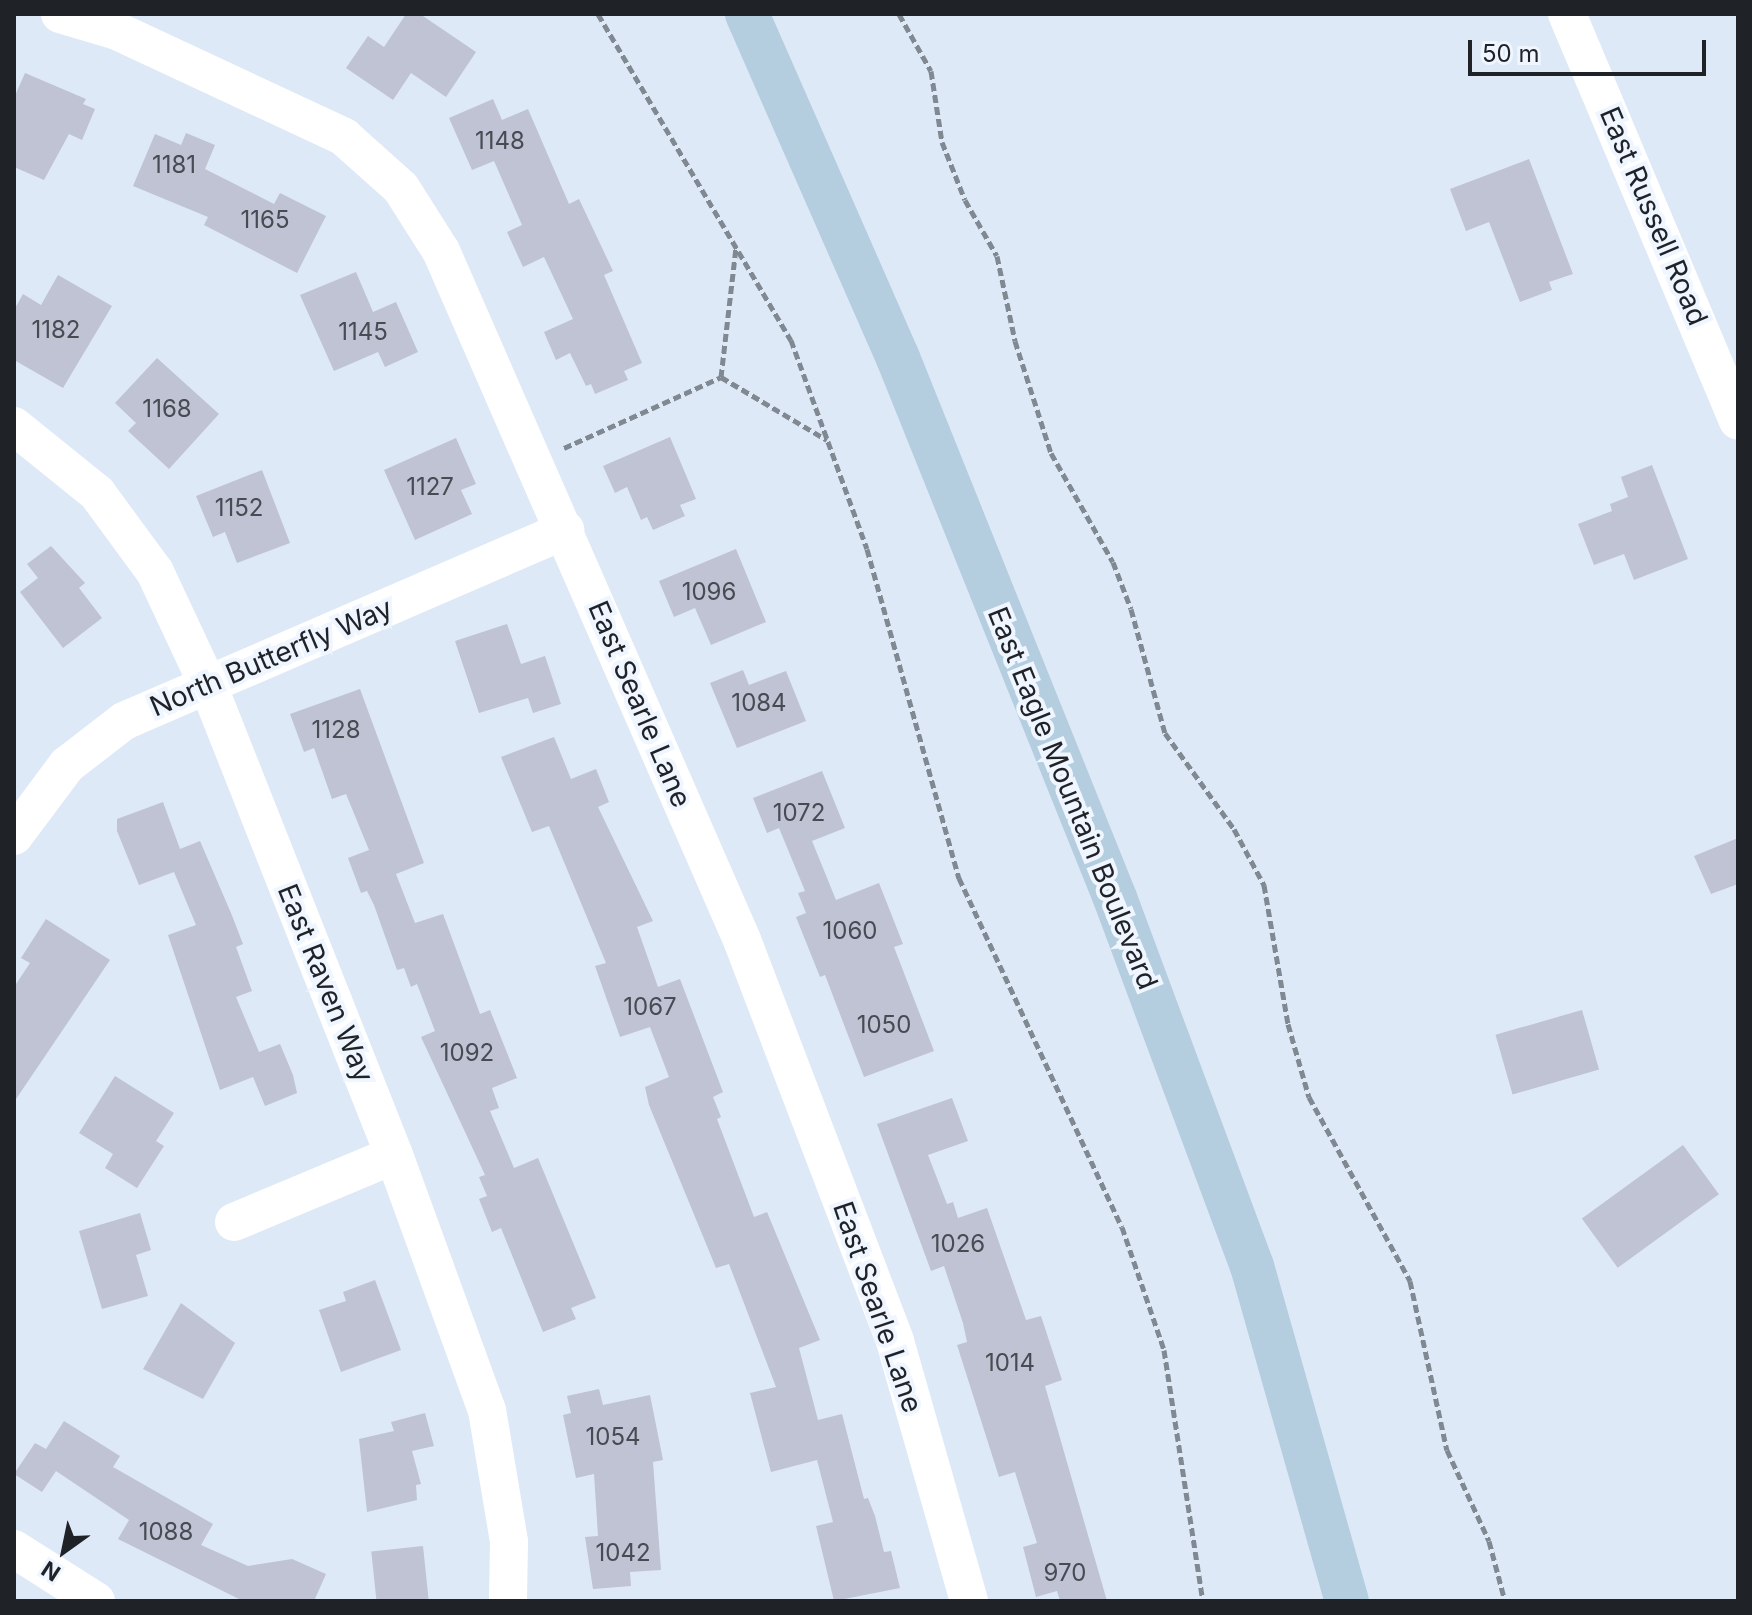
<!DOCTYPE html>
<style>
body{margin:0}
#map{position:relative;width:1752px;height:1615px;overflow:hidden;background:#dee9f8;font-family:Inter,sans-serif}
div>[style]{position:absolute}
.building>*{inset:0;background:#bfc3d4;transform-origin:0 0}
.path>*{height:5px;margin-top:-2.5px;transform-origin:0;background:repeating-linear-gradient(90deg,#808892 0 8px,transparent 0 12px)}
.minor>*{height:38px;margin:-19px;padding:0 19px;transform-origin:19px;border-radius:19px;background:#fff}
.major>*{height:44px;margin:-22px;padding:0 22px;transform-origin:22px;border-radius:22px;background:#b4cddf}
span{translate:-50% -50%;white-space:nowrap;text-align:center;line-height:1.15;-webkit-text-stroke:8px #eff6ff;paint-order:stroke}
.number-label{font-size:24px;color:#474b53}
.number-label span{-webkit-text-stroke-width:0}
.street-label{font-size:28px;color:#1f2328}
.frame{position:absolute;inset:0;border:16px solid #1f2328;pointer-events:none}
.north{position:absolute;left:24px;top:1511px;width:80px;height:80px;-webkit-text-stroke:6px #eff6ff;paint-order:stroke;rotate:213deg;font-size:22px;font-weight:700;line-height:32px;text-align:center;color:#1f2328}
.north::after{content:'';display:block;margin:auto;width:28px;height:36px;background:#1f2328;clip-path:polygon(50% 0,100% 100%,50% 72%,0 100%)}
.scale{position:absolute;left:1468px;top:40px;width:238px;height:36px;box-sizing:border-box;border:4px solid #1f2328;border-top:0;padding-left:10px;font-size:24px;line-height:28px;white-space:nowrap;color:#1f2328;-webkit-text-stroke:6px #eff6ff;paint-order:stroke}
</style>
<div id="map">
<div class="building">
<div style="clip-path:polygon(406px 14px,420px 14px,476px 52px,446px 97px,411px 73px,393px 100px,346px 68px,368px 36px,384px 47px)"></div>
<div style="clip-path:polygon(25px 73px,86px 99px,83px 104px,95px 109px,82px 140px,69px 134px,44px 180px,14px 167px,14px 98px)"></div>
<div style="clip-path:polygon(493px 99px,502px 120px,528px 109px,569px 204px,579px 199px,613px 271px,604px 275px,642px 363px,624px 371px,628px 380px,595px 394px,591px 384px,586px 386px,570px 353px,556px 360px,544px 332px,573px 319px,544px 257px,523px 267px,507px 232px,522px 225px,494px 161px,472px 170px,449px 118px)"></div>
<div style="clip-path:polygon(186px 133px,215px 145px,205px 169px,274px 204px,280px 193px,326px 216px,297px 273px,204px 225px,208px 217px,133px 186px,155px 134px,181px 145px)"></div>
<div style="clip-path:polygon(1529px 159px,1573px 274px,1549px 282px,1552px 290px,1520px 302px,1489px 222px,1466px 231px,1450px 189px)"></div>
<div style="clip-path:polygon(356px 272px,373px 312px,396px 302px,418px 352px,385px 367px,378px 352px,334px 371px,300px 295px)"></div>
<div style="clip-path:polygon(58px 275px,112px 306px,63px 388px,14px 360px,14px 310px,23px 294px,41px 305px)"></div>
<div style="clip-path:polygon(157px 358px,219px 414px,169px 469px,128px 431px,136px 423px,115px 403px)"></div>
<div style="clip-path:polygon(670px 437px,696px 499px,680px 505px,685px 516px,653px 530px,647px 517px,641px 520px,627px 487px,615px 493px,603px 466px)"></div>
<div style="clip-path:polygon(456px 438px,476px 484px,461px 490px,472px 514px,415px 540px,384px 470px)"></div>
<div style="clip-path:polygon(1652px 465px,1688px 559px,1634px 580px,1624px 554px,1594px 565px,1578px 524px,1612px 511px,1610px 504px,1628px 497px,1621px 477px)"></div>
<div style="clip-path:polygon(262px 470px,290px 543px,237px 563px,225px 532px,213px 537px,196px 496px)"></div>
<div style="clip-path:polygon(51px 546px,85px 583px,79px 588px,102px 618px,63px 648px,20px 592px,38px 578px,27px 564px)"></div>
<div style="clip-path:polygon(736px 549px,766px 622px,711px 645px,695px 608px,674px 617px,659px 581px)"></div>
<div style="clip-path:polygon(507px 624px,521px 664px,545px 656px,561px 704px,533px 713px,528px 698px,479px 713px,455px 641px)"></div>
<div style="clip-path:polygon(743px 670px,749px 685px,786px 671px,806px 721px,737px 748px,710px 683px)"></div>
<div style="clip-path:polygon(360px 689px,424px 863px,396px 874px,415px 923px,443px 914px,480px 1014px,490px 1010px,517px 1078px,492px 1088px,499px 1108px,490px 1111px,514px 1168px,538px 1158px,596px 1298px,571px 1308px,576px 1319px,543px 1332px,501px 1228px,492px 1232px,479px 1199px,487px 1196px,479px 1177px,485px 1175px,421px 1037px,435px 1031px,417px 984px,411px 987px,404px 968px,397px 970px,374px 905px,367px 891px,361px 893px,348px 858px,369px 850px,346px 794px,332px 799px,314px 748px,304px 752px,290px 714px)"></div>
<div style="clip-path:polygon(554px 737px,571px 779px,596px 769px,609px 802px,598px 807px,653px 921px,637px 927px,658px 987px,680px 979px,723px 1092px,713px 1097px,721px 1117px,717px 1119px,754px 1217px,767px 1212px,820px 1340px,799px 1348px,818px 1420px,842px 1414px,864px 1499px,868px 1498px,875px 1516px,884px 1552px,891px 1551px,900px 1588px,834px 1601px,816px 1526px,833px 1522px,817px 1460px,771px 1472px,750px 1393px,776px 1387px,729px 1264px,716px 1268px,649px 1105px,645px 1087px,669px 1077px,650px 1027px,620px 1037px,595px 966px,606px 963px,549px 826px,532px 832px,501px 757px)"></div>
<div style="clip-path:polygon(822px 771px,845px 828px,812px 841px,836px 900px,879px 883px,903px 944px,894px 947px,934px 1051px,864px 1077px,825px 975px,820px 977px,796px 917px,806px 913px,798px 893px,805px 891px,779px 828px,767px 833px,753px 798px)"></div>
<div style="clip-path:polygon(163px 802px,180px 849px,200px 841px,231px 913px,243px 944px,236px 947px,252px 991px,236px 997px,259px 1052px,280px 1044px,293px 1075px,297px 1093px,265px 1106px,253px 1077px,220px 1090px,168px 935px,196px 925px,174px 872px,139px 885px,117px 831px,117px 819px)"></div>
<div style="clip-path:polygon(1738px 838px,1738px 884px,1711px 894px,1694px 856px)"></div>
<div style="clip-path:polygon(46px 919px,110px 960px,14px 1102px,14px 987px,30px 963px,21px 958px)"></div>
<div style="left:1582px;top:1010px;width:62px;height:90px;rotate:74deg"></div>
<div style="clip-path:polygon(115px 1076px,174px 1113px,156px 1141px,164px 1146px,137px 1188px,105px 1168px,113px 1154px,79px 1133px)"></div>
<div style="clip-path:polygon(952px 1098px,968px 1141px,928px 1155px,947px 1204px,953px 1202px,958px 1218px,987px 1208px,1026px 1320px,1041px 1316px,1062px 1380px,1045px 1386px,1107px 1601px,1060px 1601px,1057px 1591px,1036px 1597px,1023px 1547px,1037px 1543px,1015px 1472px,999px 1477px,957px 1345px,967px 1342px,963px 1323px,944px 1266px,931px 1271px,877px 1124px)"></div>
<div style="left:1683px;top:1145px;width:61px;height:125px;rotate:54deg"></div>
<div style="clip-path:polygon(140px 1213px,151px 1250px,136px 1255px,148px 1296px,102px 1309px,79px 1231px)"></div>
<div style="clip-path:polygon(375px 1280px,401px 1350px,341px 1372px,319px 1310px,346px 1301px,343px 1292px)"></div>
<div style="clip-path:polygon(181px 1303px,235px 1343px,203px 1399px,143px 1369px)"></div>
<div style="clip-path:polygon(599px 1389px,603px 1405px,650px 1395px,663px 1460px,653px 1462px,661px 1570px,630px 1572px,631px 1586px,593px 1589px,585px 1537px,598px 1536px,594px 1474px,576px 1478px,563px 1415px,571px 1413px,567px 1396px)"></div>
<div style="clip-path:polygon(425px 1413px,434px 1446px,412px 1451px,421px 1484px,416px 1485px,417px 1500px,367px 1512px,359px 1439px,394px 1431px,391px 1422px)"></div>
<div style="clip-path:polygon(64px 1421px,120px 1456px,113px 1467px,213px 1524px,201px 1545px,248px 1566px,292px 1559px,326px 1574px,314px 1601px,243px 1601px,118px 1539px,129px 1520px,56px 1471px,42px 1492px,14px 1474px,35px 1443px,46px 1449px)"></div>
<div style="left:423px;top:1546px;width:55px;height:52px;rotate:84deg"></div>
</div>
<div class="path">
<div style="left:598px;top:14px;width:379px;rotate:59.4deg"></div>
<div style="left:791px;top:340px;width:222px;rotate:70deg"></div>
<div style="left:867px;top:549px;width:342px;rotate:74.4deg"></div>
<div style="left:959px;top:878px;width:385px;rotate:65deg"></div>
<div style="left:1122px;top:1227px;width:130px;rotate:71.1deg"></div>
<div style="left:1164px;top:1350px;width:254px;rotate:81.2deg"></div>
<div style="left:899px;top:14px;width:65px;rotate:60.7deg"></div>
<div style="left:931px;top:71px;width:72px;rotate:81.2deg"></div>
<div style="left:942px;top:142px;width:62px;rotate:68.4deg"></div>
<div style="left:965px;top:200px;width:64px;rotate:60.3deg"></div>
<div style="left:997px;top:256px;width:87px;rotate:78deg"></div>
<div style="left:1015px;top:341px;width:118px;rotate:72.2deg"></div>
<div style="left:1051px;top:453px;width:125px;rotate:60.4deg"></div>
<div style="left:1113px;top:562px;width:50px;rotate:69deg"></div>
<div style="left:1131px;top:609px;width:129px;rotate:74.7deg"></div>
<div style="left:1165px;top:733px;width:118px;rotate:54.3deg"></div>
<div style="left:1234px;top:829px;width:64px;rotate:61.8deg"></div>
<div style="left:1264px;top:885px;width:141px;rotate:80.2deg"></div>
<div style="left:1288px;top:1024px;width:76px;rotate:74deg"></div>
<div style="left:1309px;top:1097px;width:210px;rotate:61.2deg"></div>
<div style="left:1410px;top:1281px;width:173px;rotate:77.7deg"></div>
<div style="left:1447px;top:1450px;width:100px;rotate:65.2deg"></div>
<div style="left:1489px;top:1541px;width:62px;rotate:75.1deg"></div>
<div style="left:721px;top:377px;width:123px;rotate:30.7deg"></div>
<div style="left:564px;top:448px;width:172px;rotate:-24.3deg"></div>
<div style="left:721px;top:377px;width:130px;rotate:-83.4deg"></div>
</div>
<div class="minor">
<div style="left:60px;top:14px;width:59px;rotate:16.6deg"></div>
<div style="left:117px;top:31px;width:251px;rotate:25deg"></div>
<div style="left:344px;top:137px;width:76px;rotate:41.8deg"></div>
<div style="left:401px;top:188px;width:75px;rotate:57.6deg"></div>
<div style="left:441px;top:251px;width:752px;rotate:66.4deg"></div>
<div style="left:742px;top:940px;width:429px;rotate:69.1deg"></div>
<div style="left:895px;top:1341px;width:270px;rotate:74.1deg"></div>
<div style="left:1567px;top:14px;width:441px;rotate:67.2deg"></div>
<div style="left:14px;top:426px;width:107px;rotate:38.9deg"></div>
<div style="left:97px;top:493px;width:98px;rotate:53.7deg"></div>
<div style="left:155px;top:572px;width:125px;rotate:64.9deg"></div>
<div style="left:208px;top:685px;width:505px;rotate:68.41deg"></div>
<div style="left:394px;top:1155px;width:271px;rotate:70deg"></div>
<div style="left:487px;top:1410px;width:134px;rotate:80.5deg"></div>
<div style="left:509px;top:1542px;width:59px;rotate:91deg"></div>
<div style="left:14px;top:836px;width:89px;rotate:-53.3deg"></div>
<div style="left:67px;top:765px;width:72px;rotate:-37.7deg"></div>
<div style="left:124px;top:721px;width:481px;rotate:-23.4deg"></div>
<div style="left:234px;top:1222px;width:173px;rotate:-22.7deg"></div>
<div style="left:14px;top:1549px;width:97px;rotate:32.4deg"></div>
</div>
<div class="major">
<div style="left:747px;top:14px;width:376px;rotate:66.3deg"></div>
<div style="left:898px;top:358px;width:582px;rotate:68.11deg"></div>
<div style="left:1115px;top:898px;width:393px;rotate:69.6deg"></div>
<div style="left:1252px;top:1266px;width:348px;rotate:74.2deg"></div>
</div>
<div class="number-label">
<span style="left:500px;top:141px">1148</span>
<span style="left:174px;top:165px">1181</span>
<span style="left:265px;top:220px">1165</span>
<span style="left:56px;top:330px">1182</span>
<span style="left:363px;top:332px">1145</span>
<span style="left:167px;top:409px">1168</span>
<span style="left:430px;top:487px">1127</span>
<span style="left:239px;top:508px">1152</span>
<span style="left:709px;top:592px">1096</span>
<span style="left:759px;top:703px">1084</span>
<span style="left:336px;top:730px">1128</span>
<span style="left:799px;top:813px">1072</span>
<span style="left:850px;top:931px">1060</span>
<span style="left:650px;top:1007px">1067</span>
<span style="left:884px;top:1025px">1050</span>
<span style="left:467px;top:1053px">1092</span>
<span style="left:958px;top:1244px">1026</span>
<span style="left:1010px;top:1363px">1014</span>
<span style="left:613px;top:1437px">1054</span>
<span style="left:166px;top:1532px">1088</span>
<span style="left:623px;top:1553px">1042</span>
<span style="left:1065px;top:1573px">970</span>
</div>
<div class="street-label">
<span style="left:1654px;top:216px;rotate:67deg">East Russell Road</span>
<span style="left:271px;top:657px;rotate:-23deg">North Butterfly Way</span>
<span style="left:640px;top:704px;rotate:67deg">East Searle Lane</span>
<span style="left:1073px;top:798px;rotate:68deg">East Eagle Mountain Boulevard</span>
<span style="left:326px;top:983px;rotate:68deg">East Raven Way</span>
<span style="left:878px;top:1307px;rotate:71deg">East Searle Lane</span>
</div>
<div class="frame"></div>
<div class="north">N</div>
<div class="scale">50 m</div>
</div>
